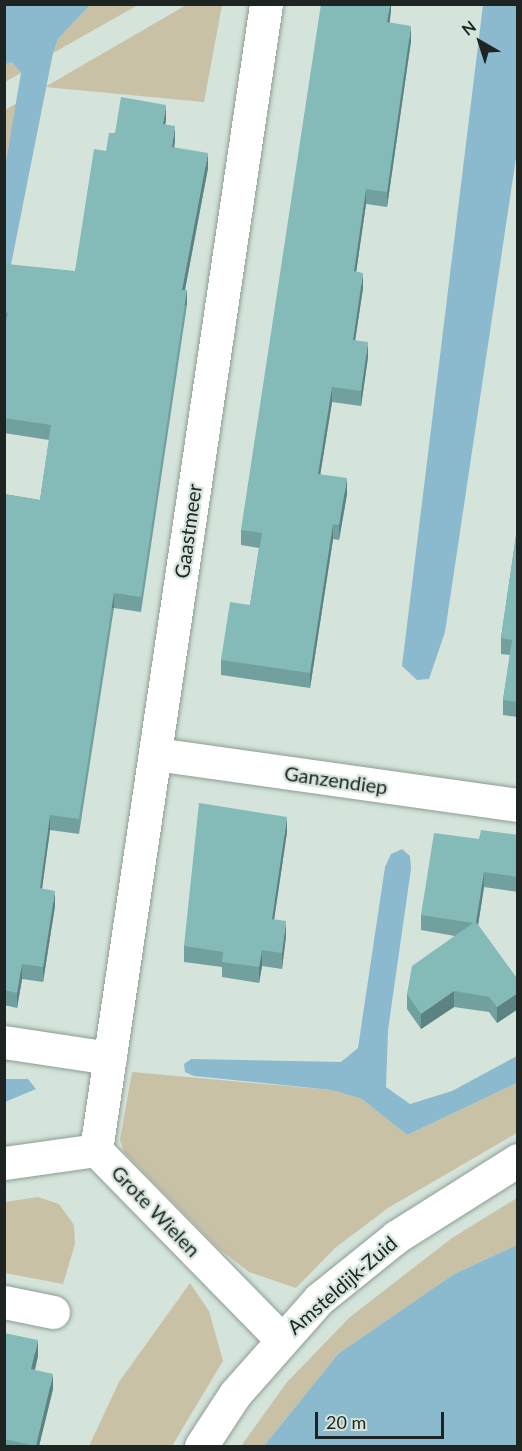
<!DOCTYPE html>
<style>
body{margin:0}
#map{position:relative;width:522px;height:1451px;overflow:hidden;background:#d4e4da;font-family:Lato,sans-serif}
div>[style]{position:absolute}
.green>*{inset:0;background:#c9c1a6}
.water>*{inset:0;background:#8bb9cd}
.roads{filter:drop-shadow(0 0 2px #8e9d94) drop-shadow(0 0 2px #8e9d94)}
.minor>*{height:33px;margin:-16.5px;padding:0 16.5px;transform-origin:16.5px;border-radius:16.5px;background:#fff}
.tertiary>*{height:33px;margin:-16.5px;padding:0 16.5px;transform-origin:16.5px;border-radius:16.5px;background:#fff}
.wall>*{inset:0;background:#72a09e}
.shaded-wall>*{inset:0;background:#5c8281;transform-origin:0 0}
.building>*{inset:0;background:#84bab8}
span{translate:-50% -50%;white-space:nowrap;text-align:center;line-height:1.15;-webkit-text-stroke:4.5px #d4e4da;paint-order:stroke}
.street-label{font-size:20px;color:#1e2421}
.frame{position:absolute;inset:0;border:6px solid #1e2421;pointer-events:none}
.north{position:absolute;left:450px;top:12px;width:60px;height:60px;-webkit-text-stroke:4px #d4e4da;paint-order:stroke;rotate:321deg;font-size:16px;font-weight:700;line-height:24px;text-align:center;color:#1e2421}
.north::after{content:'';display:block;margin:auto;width:21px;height:27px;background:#1e2421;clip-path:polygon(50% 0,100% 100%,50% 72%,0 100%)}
.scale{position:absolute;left:315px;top:1412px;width:129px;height:27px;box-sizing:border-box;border:3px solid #1e2421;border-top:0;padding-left:8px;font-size:18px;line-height:21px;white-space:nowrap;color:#1e2421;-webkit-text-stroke:4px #d4e4da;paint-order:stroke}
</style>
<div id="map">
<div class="green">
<div style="clip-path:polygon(188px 4px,222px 5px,204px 102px,45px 87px)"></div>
<div style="clip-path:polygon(90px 5px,138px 5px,53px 53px,58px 39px)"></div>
<div style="clip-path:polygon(12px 61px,21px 73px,5px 82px,5px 64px)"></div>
<div style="clip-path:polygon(17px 103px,9px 143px,5px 167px,5px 110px)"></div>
<div style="clip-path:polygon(132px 1072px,332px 1090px,362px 1099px,407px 1135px,517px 1083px,517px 1133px,388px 1208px,335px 1248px,296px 1288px,249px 1272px,219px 1249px,124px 1152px,120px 1140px)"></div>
<div style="clip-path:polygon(38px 1197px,59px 1204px,74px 1225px,75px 1244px,63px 1284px,5px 1273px,5px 1202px)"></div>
<div style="clip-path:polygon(517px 1198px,517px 1245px,454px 1274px,338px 1354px,264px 1446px,241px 1446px,287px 1382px,350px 1317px,452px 1238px)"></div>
<div style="clip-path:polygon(190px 1283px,209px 1311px,223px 1361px,172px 1446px,89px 1446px,119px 1382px)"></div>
</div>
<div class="water">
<div style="clip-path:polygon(5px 5px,90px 5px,58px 39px,53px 53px,5px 295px,5px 167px,21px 73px,12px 62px,5px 64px)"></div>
<div style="clip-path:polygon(483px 5px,517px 5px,517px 151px,445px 632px,429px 679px,417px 680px,402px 666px)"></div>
<div style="clip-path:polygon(402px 849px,410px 856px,411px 869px,388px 1030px,386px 1087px,410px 1104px,452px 1091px,517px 1056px,517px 1083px,407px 1135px,362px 1099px,332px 1090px,194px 1076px,185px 1072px,184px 1064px,191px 1059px,341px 1062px,358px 1048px,385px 867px,391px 854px)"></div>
<div style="clip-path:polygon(5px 1079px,28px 1079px,36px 1089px,5px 1102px)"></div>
<div style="clip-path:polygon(517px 1245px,517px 1446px,264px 1446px,338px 1354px,454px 1274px)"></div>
</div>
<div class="roads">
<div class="minor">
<div style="left:155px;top:754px;width:367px;rotate:8deg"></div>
<div style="left:4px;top:1042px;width:107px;rotate:8.6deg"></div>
<div style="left:96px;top:1150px;width:1159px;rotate:-81.56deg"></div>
<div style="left:96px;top:1150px;width:263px;rotate:45.6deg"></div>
<div style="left:4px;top:1163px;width:93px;rotate:-8deg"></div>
<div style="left:4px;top:1302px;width:50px;rotate:11.5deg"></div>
</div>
<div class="tertiary">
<div style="left:201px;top:1446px;width:62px;rotate:-56.8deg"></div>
<div style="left:235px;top:1394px;width:127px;rotate:-48.5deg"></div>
<div style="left:319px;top:1299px;width:99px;rotate:-38.8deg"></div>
<div style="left:396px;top:1237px;width:144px;rotate:-32.3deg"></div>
</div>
</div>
<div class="wall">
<div style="clip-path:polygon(391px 4px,390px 23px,411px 41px,387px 207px,366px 204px,356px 272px,363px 288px,355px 340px,368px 357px,361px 406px,332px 402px,320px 474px,347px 494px,339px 540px,333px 539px,310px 688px,221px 675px,221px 660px,250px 605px,259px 548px,241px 545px,241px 530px)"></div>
<div style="clip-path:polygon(166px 120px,165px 124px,175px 141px,174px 147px,208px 168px,185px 290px,187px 305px,141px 612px,114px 608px,79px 834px,50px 830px,42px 889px,55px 906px,43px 982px,22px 979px,17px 1008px,4px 1005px,4px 494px,40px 500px,49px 440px,4px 433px,4px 283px,75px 271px,106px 151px,115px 133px)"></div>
<div style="clip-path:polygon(518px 522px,518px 717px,503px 715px,503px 700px,510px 655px,501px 654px,501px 638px)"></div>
<div style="clip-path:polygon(287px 832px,274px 919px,286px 936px,282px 969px,262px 966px,259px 983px,222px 977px,222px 967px,184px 962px,184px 946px)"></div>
<div style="clip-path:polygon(518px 835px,518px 892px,484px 887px,478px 925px,518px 980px,518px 1009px,497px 1023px,489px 1012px,454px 1007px,421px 1029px,407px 1009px,407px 994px,455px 936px,421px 930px,421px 915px,479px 839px)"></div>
<div style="clip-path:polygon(4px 1333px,38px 1356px,35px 1370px,53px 1389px,39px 1446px,4px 1446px)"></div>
</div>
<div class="shaded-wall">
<div style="clip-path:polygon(390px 4px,391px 4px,391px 11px,387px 37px,387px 22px)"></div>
<div style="clip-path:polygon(411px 26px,411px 41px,387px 207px,387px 192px)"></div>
<div style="clip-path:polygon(166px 105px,166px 120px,163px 139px,163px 124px)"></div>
<div style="clip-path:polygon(175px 126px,175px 141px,172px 162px,172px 147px)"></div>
<div style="clip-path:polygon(208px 153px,208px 168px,182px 305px,182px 290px)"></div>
<div style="clip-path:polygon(366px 189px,366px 204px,354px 287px,354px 271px)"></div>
<div style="clip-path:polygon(363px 273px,363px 288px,353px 355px,353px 340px)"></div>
<div style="left:187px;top:290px;width:15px;height:310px;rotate:90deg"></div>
<div style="clip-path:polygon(368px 342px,368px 357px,361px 406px,361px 391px)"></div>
<div style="clip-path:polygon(332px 387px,332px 402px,318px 489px,318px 474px)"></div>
<div style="clip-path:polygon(347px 478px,347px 494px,339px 540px,339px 525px)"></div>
<div style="clip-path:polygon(333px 524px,333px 539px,310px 688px,310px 673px)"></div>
<div style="left:114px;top:593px;width:15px;height:229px;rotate:90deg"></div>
<div style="clip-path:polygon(50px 815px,50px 830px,40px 903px,40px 888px)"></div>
<div style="clip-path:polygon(287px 817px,287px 832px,272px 934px,272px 919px)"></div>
<div style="clip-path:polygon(484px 872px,484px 887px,476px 938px,476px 922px)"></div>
<div style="clip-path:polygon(55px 891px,55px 906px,43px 982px,43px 967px)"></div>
<div style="clip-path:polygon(286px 921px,286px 936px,282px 969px,282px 953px)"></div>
<div style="clip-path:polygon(262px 950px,262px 966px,259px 983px,259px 967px)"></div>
<div style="clip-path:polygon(22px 964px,22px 979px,17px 1008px,17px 993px)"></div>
<div style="clip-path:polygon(454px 991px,454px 1007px,421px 1029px,421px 1014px)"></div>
<div style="clip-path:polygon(518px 993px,518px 1009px,497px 1023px,497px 1007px)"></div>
<div style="clip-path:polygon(38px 1340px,38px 1356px,31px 1384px,31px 1369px)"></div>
<div style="clip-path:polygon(53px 1374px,53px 1389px,39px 1446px,36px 1446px)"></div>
</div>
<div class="building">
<div style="clip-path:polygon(321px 4px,390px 4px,387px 22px,411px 26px,387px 192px,366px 189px,354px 271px,363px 273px,353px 340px,368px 342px,361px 391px,332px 387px,318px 474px,347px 478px,339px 525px,333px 524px,310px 673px,221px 660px,230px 602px,250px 605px,262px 533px,241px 530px)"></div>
<div style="clip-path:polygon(121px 97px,166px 105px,163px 124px,175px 126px,172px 147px,208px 153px,182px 290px,187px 290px,141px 597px,114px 593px,79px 819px,50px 815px,40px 888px,55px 891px,43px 967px,22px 964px,17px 993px,4px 990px,4px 494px,40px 500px,51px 425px,4px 418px,4px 331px,8px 313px,4px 312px,4px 283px,7px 264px,75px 271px,94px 149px,106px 151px,109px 133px,115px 133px)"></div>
<div style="clip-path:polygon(518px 522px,518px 702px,503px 700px,512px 640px,501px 638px)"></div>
<div style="clip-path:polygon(199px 803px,287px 817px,272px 919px,286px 921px,282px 953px,262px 950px,259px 967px,222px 962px,223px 952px,184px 946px)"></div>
<div style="clip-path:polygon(481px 830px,518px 835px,518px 877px,484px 872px,476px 922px,518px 980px,518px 993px,497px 1007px,489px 997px,454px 991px,421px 1014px,407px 994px,412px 966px,473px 923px,421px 915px,434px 833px,479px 839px)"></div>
<div style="clip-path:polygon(4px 1333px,38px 1340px,31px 1369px,53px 1374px,36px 1446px,4px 1439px)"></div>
</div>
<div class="street-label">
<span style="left:188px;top:531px;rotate:-82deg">Gaastmeer</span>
<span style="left:336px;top:780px;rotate:8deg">Ganzendiep</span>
<span style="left:156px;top:1211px;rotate:46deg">Grote Wielen</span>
<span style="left:342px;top:1285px;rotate:-41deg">Amsteldijk-Zuid</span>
</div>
<div class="frame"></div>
<div class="north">N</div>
<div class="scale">20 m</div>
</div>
